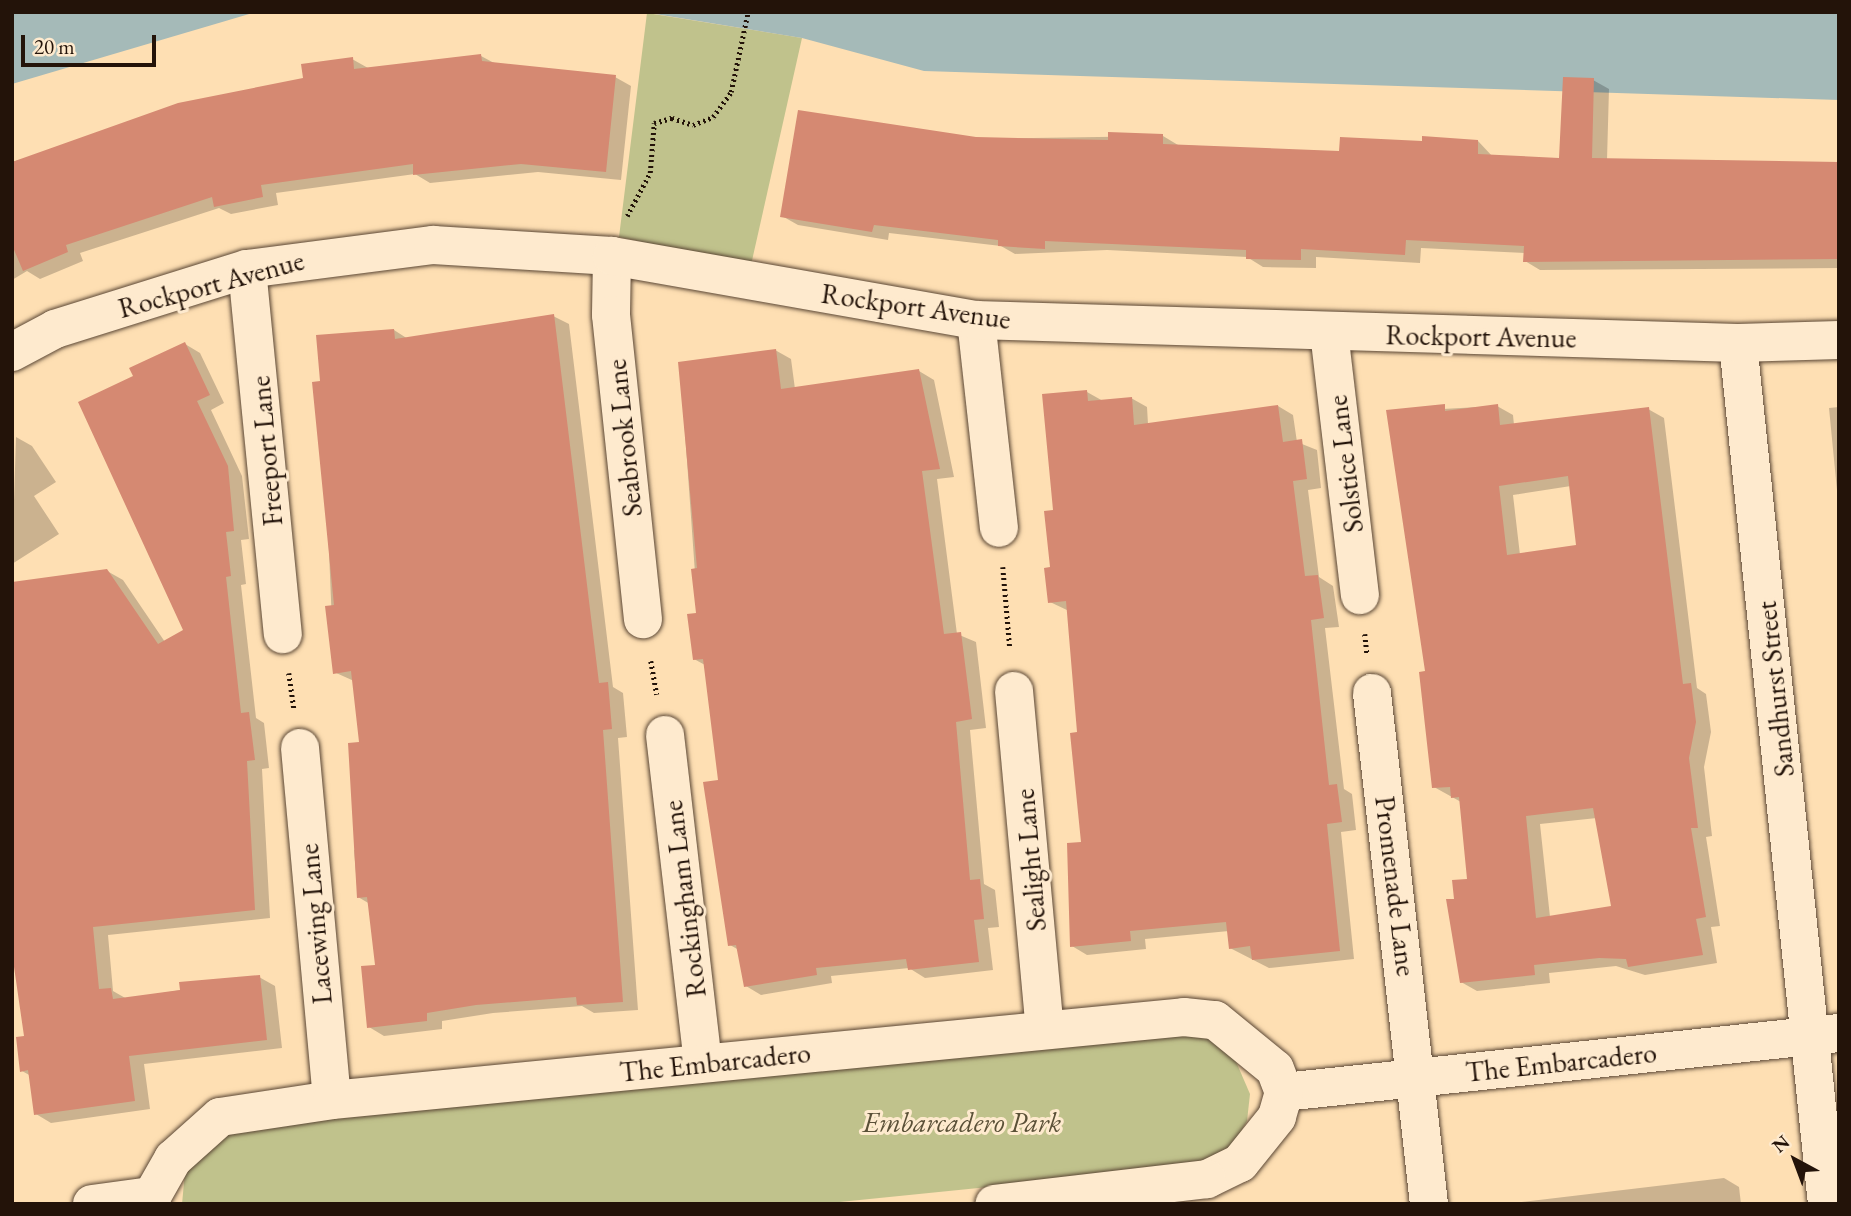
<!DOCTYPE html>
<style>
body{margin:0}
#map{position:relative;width:1851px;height:1216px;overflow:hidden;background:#fedfb3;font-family:"EB Garamond",serif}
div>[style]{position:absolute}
.green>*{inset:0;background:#c0c28c}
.water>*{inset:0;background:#a5bab8}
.shadow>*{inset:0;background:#0003}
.building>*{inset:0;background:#d58972}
.path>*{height:4.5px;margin-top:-2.25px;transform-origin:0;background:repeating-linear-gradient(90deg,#231309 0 2px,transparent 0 5.5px)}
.roads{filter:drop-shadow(0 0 2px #5a4634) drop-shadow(0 0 2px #5a4634)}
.minor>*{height:38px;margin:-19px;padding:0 19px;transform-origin:19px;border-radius:19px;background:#feeace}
span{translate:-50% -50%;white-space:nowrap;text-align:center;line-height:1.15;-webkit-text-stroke:6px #feeace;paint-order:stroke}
.street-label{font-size:28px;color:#231309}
.park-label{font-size:28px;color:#5a5037;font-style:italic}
.frame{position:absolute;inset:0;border:14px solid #231309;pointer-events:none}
.north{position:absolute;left:1760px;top:1125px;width:70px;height:70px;-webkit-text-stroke:5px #feeace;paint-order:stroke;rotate:319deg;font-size:19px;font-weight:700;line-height:28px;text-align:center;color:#231309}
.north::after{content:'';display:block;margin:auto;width:24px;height:32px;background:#231309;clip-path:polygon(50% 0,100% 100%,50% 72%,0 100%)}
.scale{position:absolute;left:21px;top:35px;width:135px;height:32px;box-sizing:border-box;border:4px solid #231309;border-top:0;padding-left:9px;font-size:21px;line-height:24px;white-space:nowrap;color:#231309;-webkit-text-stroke:5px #feeace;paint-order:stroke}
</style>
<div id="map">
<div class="green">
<div style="clip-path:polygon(647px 13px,802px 38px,751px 265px,619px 237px)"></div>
<div style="clip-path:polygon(1180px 1033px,1212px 1039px,1234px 1057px,1250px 1094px,1247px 1121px,1233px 1145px,1195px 1166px,820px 1204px,182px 1204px,185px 1172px,208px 1141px,246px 1128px)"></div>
</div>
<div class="water">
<div style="clip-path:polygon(12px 12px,256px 12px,12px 84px)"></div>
<div style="clip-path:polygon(643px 12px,1839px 12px,1839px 100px,924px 71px,802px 38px)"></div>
</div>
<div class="shadow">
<div style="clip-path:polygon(481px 56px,496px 64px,615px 77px,631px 86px,621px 180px,538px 172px,430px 183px,415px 174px,276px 193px,278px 205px,231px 214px,219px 208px,80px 253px,83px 261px,40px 279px,27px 271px,12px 280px,12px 162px,305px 79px,352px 59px,368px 68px)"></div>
<div style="clip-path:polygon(1593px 80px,1609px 89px,1607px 160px,1839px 165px,1839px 268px,1540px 270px,1525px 261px,1525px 253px,1421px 248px,1420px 263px,1316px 257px,1316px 268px,1263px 267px,1247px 257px,1107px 250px,1015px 254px,1001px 246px,889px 233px,888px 240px,798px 225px,782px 216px,976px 139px,1163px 136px,1178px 145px,1341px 153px,1478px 141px,1493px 157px,1560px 160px)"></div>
<div style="clip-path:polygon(553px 316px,569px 324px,613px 687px,623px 693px,627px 737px,618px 738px,638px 1010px,594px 1013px,582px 1006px,493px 1013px,442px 1021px,442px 1029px,384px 1036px,369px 1027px,377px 967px,370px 904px,358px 897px,354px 850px,360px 849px,361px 743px,354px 681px,334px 672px,322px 383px,394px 330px,408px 339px)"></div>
<div style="clip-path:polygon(185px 344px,200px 353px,224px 403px,211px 410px,242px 476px,249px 539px,241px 540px,246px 584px,241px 585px,256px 718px,264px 723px,269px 768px,262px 769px,270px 918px,108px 935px,113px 991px,127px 999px,259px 977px,275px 986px,282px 1048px,144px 1064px,150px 1109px,51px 1123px,36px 1114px,31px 1076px,22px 1071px,107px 571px,123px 580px,165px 642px,185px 631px,136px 377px)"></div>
<div style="clip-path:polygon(775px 350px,791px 359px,795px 389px,919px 371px,934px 380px,954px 477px,937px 479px,957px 634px,976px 642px,986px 728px,970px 730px,984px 884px,995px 890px,999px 927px,988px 928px,993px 970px,925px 978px,909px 968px,831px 976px,832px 983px,761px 995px,746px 986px,739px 950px,730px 945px,720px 781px,705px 665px,694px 659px,698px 615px,680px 363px)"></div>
<div style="clip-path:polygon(1087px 392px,1103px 401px,1131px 398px,1147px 407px,1148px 424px,1278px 406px,1293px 415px,1297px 442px,1317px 450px,1321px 488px,1308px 490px,1319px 577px,1333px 586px,1339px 627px,1325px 628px,1344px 789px,1352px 794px,1356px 830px,1341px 832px,1354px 959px,1269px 968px,1230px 948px,1229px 931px,1145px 939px,1146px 949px,1087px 955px,1072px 946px,1083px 843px,1078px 734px,1069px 611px,1050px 602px,1055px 512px)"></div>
<div style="clip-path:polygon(evenodd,1497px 406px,1513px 415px,1514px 425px,1648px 409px,1664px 418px,1697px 688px,1706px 694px,1711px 732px,1704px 767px,1712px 836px,1706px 837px,1720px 926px,1711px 927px,1717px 963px,1645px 975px,1616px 966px,1549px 973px,1550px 983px,1477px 991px,1461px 982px,1455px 900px,1469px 880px,1461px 802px,1434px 787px,1427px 673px,1388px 412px,1497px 406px,1571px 486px,1578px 547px,1520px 555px,1513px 495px,1571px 486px,1497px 406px,1597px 818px,1613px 907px,1550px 917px,1540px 824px,1597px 818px)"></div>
<div style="clip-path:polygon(1839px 407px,1839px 511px,1829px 408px)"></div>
<div style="clip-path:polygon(16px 437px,32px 446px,56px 482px,34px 496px,59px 534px,12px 564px)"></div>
<div style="clip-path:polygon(1724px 1178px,1739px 1187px,1741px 1204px,1504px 1204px)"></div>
</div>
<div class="building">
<div style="clip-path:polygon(481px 54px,482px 61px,616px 75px,606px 172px,521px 164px,413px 175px,413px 164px,261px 185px,263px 197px,214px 207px,212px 197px,66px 245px,68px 252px,23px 271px,12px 245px,12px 162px,178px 103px,303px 78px,301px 64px,353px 57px,354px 69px)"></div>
<div style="clip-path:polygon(1563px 77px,1594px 78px,1592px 158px,1839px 162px,1839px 259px,1523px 262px,1524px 246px,1406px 240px,1405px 255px,1301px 249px,1301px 260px,1246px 259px,1246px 250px,1045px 241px,1045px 249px,998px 246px,998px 240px,874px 225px,872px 232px,780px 217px,798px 110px,976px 137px,1108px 140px,1108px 132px,1163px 134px,1163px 144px,1339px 151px,1340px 137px,1422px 141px,1422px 136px,1478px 140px,1478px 154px,1559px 158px)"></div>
<div style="clip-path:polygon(554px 314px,599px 683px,608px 682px,612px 729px,603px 730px,623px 1002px,577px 1005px,576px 997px,476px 1005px,427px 1013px,427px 1021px,367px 1028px,361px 966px,375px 965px,367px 897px,357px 898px,348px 743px,359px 742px,351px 671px,333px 674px,325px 606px,334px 605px,312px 382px,320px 381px,316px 335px,394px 329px,395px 339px)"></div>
<div style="clip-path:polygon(185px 342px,210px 395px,197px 401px,228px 466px,234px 531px,226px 532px,231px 576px,226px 577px,241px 713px,249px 712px,255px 760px,247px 761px,255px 910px,93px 927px,99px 989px,111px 988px,113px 999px,180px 990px,179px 982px,260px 975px,267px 1040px,129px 1056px,135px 1101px,34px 1115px,28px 1070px,20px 1072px,16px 1037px,24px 1036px,12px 953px,12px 582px,107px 569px,158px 644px,183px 630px,78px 402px,133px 376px,129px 368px)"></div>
<div style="clip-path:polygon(776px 349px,781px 389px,919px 369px,940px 469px,922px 471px,944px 634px,961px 632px,972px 719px,956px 722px,970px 880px,980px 879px,984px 919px,974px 920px,979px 962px,908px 970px,906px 959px,816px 968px,817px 975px,744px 987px,736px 945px,728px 946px,703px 782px,718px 780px,703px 659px,693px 660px,687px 614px,696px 613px,691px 569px,697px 568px,678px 362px)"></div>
<div style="clip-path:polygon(1087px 390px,1088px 401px,1132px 397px,1134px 425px,1278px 405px,1283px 442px,1302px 439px,1307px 479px,1293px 481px,1305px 576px,1318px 575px,1324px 618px,1311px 620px,1329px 785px,1337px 784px,1342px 822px,1327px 824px,1340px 951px,1252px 960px,1250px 946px,1229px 949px,1226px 922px,1130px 931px,1131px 941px,1070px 947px,1067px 843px,1081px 842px,1070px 733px,1077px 732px,1066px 601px,1048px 603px,1044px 568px,1050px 567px,1044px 511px,1053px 510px,1042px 394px)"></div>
<div style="clip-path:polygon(evenodd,1445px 404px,1445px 411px,1498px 404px,1500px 425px,1649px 407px,1683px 684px,1691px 683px,1696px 722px,1689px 758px,1698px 828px,1691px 828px,1706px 917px,1696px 919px,1703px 955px,1628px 967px,1626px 959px,1599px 958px,1534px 965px,1535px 975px,1460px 983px,1446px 899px,1454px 899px,1452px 880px,1467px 879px,1459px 797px,1451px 798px,1450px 787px,1432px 788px,1419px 672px,1425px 671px,1386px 410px,1445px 404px,1568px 476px,1576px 545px,1507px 555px,1499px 486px,1568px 476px,1445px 404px,1593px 808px,1611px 906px,1536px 918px,1526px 816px,1593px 808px)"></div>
</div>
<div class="path">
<div style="left:627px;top:216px;width:49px;rotate:-61.9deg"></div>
<div style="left:650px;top:173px;width:50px;rotate:-85.4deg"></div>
<div style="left:654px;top:123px;width:19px;rotate:-16deg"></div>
<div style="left:672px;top:118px;width:22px;rotate:18deg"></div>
<div style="left:693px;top:125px;width:22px;rotate:-22deg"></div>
<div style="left:713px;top:117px;width:31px;rotate:-54deg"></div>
<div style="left:731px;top:92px;width:82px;rotate:-78deg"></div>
<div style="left:1003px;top:567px;width:82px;rotate:85.1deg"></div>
<div style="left:1365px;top:634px;width:19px;rotate:84deg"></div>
<div style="left:651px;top:661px;width:34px;rotate:80deg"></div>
<div style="left:289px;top:673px;width:36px;rotate:82deg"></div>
</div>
<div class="roads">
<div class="minor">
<div style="left:612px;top:256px;width:59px;rotate:91deg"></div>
<div style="left:611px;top:315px;width:306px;rotate:84deg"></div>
<div style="left:247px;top:269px;width:367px;rotate:84.4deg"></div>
<div style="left:976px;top:320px;width:209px;rotate:83.7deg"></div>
<div style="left:1329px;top:332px;width:265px;rotate:83.3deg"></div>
<div style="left:1738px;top:343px;width:866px;rotate:84.1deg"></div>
<div style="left:12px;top:352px;width:49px;rotate:-28.1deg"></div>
<div style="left:55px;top:329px;width:201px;rotate:-17.4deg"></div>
<div style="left:247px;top:269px;width:188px;rotate:-7.4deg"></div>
<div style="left:433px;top:245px;width:179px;rotate:3.5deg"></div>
<div style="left:612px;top:256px;width:370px;rotate:10deg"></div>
<div style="left:976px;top:320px;width:762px;rotate:1.73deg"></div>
<div style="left:1738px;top:343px;width:101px;rotate:-1.7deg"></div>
<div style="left:1014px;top:691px;width:339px;rotate:84.8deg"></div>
<div style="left:1372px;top:693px;width:514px;rotate:83.64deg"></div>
<div style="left:665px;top:735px;width:330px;rotate:83.4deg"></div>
<div style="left:300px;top:748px;width:353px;rotate:84.8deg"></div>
<div style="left:1284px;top:1092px;width:558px;rotate:-6.07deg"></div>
<div style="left:152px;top:1196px;width:43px;rotate:-60.4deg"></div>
<div style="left:173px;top:1159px;width:63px;rotate:-41.8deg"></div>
<div style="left:220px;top:1117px;width:113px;rotate:-8.6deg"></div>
<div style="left:332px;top:1100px;width:856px;rotate:-5.56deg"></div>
<div style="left:1184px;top:1017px;width:31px;rotate:6deg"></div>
<div style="left:1215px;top:1020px;width:77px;rotate:39.2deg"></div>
<div style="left:1275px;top:1069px;width:25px;rotate:69deg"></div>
<div style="left:1284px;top:1092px;width:26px;rotate:106deg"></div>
<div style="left:1277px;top:1117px;width:59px;rotate:128.8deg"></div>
<div style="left:1240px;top:1163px;width:37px;rotate:154deg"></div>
<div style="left:1207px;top:1179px;width:214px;rotate:173.3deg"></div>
<div style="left:92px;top:1204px;width:61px;rotate:-7.6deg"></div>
</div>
</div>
<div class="street-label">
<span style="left:211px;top:284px;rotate:-15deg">Rockport Avenue</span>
<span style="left:916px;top:306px;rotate:8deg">Rockport Avenue</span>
<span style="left:1481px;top:336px;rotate:1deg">Rockport Avenue</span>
<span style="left:624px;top:438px;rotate:-96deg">Seabrook Lane</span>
<span style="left:266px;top:451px;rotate:-95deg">Freeport Lane</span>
<span style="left:1345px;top:464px;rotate:-97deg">Solstice Lane</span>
<span style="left:1775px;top:689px;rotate:-96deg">Sandhurst Street</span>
<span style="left:1030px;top:860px;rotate:-95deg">Sealight Lane</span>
<span style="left:1396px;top:886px;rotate:83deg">Promenade Lane</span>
<span style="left:684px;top:899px;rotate:-97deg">Rockingham Lane</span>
<span style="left:315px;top:924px;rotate:-95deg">Lacewing Lane</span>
<span style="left:715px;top:1062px;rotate:-6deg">The Embarcadero</span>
<span style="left:1561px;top:1062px;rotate:-6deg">The Embarcadero</span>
</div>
<div class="park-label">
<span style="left:962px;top:1122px">Embarcadero Park</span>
</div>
<div class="frame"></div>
<div class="north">N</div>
<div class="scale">20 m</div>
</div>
